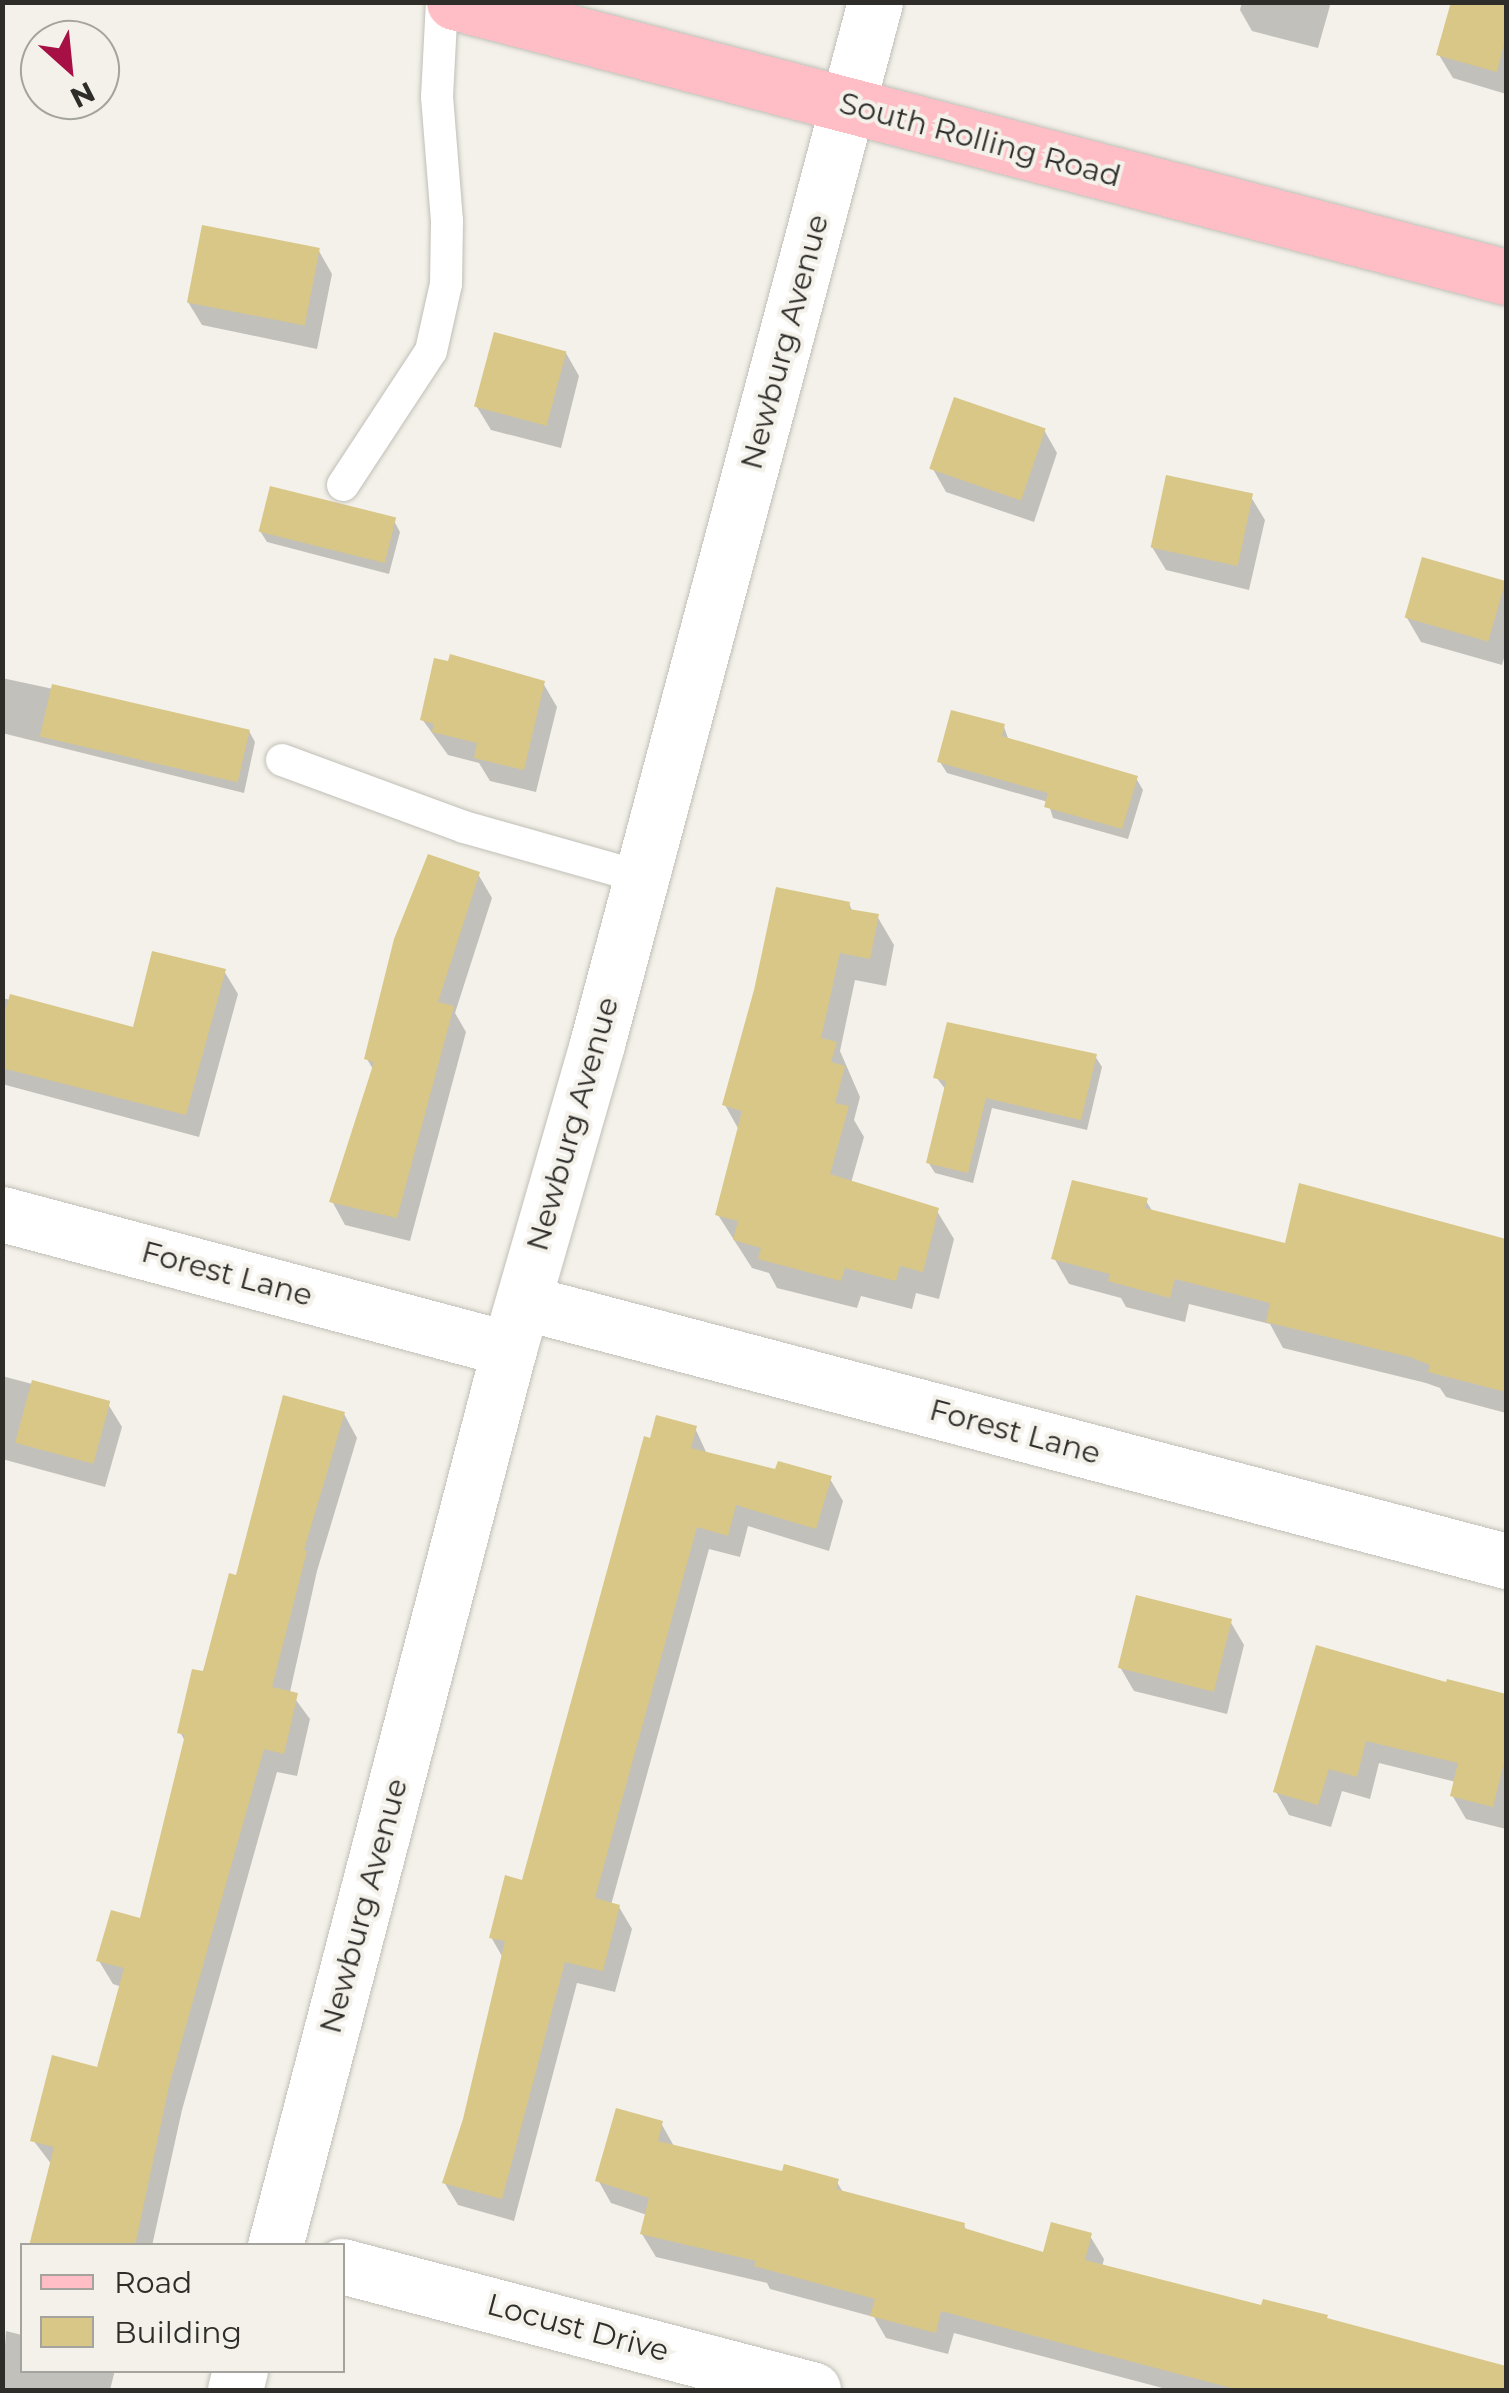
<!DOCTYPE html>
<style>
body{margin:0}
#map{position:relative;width:1509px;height:2393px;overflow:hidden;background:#f3f1e9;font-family:Montserrat,sans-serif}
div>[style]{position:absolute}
.shadow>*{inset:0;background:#0003}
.building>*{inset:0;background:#d9c788;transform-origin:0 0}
.roads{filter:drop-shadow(0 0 2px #c1bfb7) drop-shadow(0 0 2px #c1bfb7)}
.lane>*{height:32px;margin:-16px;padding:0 16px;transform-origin:16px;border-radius:16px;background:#fff}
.street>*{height:55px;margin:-27.5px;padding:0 27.5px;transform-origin:27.5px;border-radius:27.5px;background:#fff}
.primary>*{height:55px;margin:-27.5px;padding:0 27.5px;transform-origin:27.5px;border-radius:27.5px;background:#ffbdc5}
span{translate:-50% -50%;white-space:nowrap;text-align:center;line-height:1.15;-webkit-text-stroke:8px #f3f1e9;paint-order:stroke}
.street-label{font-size:30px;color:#2e2d2a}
.frame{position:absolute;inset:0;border:5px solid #2e2d2a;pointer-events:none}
.legend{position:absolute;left:20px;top:2243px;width:325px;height:130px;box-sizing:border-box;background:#f3f1e9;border:2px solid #a4a39d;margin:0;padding:12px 18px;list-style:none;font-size:30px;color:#2e2d2a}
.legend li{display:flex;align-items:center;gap:20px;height:50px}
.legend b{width:50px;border:2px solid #a4a39d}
.north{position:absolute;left:20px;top:20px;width:100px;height:100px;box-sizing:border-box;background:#f3f1e9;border:2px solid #a4a39d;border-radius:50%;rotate:153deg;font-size:28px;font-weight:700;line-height:40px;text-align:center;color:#2e2d2a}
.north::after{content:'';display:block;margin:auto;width:35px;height:45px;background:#a71044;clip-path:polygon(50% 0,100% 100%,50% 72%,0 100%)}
</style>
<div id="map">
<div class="shadow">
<div style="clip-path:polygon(1242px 2px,1331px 2px,1318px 48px,1252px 31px,1240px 10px)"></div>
<div style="clip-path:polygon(1454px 2px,1506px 2px,1506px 94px,1453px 78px,1439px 55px)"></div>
<div style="clip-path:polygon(319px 251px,332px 274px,317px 349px,202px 325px,188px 302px)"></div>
<div style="clip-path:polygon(566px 353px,579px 376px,561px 448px,491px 430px,477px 407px)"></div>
<div style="clip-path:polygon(1044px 430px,1057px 453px,1034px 522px,946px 492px,933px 469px)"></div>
<div style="clip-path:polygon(1251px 497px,1265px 520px,1249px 590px,1166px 570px,1152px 547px)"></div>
<div style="clip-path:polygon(394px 521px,400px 532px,389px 574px,267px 542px,260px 531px)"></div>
<div style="clip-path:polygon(1424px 560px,1506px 584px,1506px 651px,1502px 665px,1421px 642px,1407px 618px)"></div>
<div style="clip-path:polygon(2px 678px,249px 731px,255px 742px,244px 793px,2px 733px)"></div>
<div style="clip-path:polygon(543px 683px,557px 707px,536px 792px,490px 781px,479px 763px,448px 755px,422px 719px)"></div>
<div style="clip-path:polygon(1004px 727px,1009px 741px,1136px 778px,1143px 790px,1128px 839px,1053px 818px,1048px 802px,947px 773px,940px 762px)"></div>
<div style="clip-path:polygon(478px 874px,492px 898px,455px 1013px,466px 1032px,410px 1241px,345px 1225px,332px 1201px,374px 1071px,367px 1059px)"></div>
<div style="clip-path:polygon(849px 904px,853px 912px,877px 916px,894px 945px,886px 986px,855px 980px,840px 1051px,860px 1097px,854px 1120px,864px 1137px,851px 1183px,937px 1211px,954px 1239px,939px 1299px,916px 1293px,912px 1309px,861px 1296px,857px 1308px,777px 1288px,769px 1273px,752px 1268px,718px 1215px,739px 1130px,725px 1105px)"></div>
<div style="clip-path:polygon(224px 971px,238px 994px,199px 1137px,2px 1084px,2px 998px,135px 1030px)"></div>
<div style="clip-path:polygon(1095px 1056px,1102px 1067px,1087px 1130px,992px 1108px,973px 1183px,935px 1173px,928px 1162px,946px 1090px,936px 1077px)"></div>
<div style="clip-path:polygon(1301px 1186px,1506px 1240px,1506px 1413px,1446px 1397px,1440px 1388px,1426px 1383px,1283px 1348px,1270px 1324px,1189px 1304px,1185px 1322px,1126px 1307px,1121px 1298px,1069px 1284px,1054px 1258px,1146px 1201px,1153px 1212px,1287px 1246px)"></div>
<div style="clip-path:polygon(2px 1376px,108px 1404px,122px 1427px,105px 1487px,2px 1459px)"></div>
<div style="clip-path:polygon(344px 1414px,357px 1438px,317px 1571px,290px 1692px,310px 1719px,297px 1776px,277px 1772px,182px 2110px,152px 2246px,36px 2246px,52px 2165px,33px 2140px,98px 2070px,122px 1987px,113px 1984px,99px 1961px,142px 1921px,186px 1743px,180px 1732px,238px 1578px)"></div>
<div style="clip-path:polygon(695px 1428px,707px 1454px,777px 1472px,830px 1479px,843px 1501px,829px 1551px,748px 1526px,740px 1557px,709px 1549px,611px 1905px,619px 1907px,632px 1929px,615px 1992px,577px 1983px,514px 2221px,458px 2205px,444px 2182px,465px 2119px,503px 1958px,491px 1937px,524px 1883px)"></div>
<div style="clip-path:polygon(1230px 1621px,1244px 1645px,1227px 1714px,1134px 1691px,1120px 1667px)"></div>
<div style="clip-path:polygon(1449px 1682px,1506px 1696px,1506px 1829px,1466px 1819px,1452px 1795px,1456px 1782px,1379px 1763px,1370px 1799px,1342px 1791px,1331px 1827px,1289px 1815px,1276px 1792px)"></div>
<div style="clip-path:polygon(661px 2123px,675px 2148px,784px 2174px,837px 2182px,844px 2194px,964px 2225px,967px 2232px,1045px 2255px,1090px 2236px,1104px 2259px,1102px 2267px,1329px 2322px,1486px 2383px,1483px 2390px,1170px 2390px,954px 2333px,948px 2354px,886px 2338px,874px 2317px,770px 2289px,767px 2283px,656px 2257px,642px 2234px,647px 2215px,611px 2203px,598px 2180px)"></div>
<div style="clip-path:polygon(6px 2331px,22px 2335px,22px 2370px,115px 2370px,110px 2390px,2px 2390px)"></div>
</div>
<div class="building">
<div style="clip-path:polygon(1451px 2px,1506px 2px,1506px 36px,1497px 72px,1436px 55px)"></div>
<div style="left:202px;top:225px;width:120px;height:79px;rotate:11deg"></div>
<div style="left:494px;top:332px;width:75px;height:77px;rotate:15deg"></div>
<div style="left:954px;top:397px;width:97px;height:76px;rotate:19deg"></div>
<div style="left:1166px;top:475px;width:89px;height:74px;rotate:12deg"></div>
<div style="left:270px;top:486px;width:130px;height:47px;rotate:14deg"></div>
<div style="left:1422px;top:557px;width:87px;height:63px;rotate:16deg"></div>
<div style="clip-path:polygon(450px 654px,545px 681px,524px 770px,474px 758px,477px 743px,432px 732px,434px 724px,420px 720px,434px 658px,448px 661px)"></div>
<div style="left:52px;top:684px;width:203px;height:54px;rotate:13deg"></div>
<div style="clip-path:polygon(951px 710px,1005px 724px,1002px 736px,1138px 776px,1122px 829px,1044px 807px,1048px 793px,937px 762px)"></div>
<div style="clip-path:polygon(428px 854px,480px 872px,438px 1002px,454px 1006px,397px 1218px,329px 1202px,374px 1062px,364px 1059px,394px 939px)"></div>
<div style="clip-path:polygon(776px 887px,850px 902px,849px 909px,879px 914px,870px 959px,840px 953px,821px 1038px,837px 1042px,831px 1062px,845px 1066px,835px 1103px,849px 1106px,830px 1174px,939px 1208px,923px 1272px,900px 1266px,896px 1281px,845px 1268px,841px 1281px,758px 1259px,761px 1248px,733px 1240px,738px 1221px,715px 1215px,742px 1111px,722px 1105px,754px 990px)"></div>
<div style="clip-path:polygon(152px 951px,226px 969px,186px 1115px,2px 1068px,2px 1022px,10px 994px,133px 1027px)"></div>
<div style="clip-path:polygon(947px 1022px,1097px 1054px,1081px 1120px,986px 1098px,968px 1173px,926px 1163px,946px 1081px,933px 1078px)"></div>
<div style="clip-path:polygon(1072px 1180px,1148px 1198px,1145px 1208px,1285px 1243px,1299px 1183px,1506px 1239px,1506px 1392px,1428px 1372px,1430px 1365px,1410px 1357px,1266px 1322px,1270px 1303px,1175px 1279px,1170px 1298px,1108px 1281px,1110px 1274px,1051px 1259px)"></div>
<div style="left:32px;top:1380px;width:81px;height:65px;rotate:15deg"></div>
<div style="clip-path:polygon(283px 1395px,345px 1412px,304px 1550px,307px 1551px,272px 1687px,298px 1693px,284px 1754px,264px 1749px,169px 2086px,135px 2246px,29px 2246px,54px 2147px,30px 2141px,52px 2055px,97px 2067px,124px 1968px,96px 1961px,111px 1910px,140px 1918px,185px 1735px,177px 1733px,192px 1669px,203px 1671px,229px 1573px,236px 1575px)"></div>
<div style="clip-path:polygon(656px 1415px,697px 1426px,691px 1448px,775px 1469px,778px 1461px,832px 1476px,816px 1529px,736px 1505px,728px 1536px,697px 1527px,595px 1898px,620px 1905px,603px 1971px,565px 1962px,502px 2199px,442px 2183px,463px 2119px,505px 1941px,489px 1938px,505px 1875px,522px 1880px,644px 1436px,650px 1438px)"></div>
<div style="left:1136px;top:1595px;width:99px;height:75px;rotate:14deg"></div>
<div style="clip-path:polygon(1316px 1645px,1446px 1682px,1447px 1679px,1506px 1694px,1506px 1755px,1493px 1807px,1450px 1796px,1458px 1763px,1366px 1741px,1357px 1777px,1329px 1769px,1318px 1805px,1273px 1792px)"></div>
<div style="clip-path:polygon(616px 2108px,663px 2121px,658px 2141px,782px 2171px,784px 2164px,839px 2179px,836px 2189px,965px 2223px,964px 2228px,1043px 2252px,1051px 2222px,1092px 2233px,1085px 2260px,1261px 2305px,1263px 2299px,1328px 2315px,1327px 2318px,1506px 2366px,1506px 2390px,1239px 2390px,941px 2311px,936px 2333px,870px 2316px,875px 2299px,754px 2266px,756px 2261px,640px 2234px,649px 2198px,595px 2181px)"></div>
</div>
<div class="roads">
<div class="lane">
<div style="left:343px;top:485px;width:160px;rotate:-56.7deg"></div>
<div style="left:431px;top:351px;width:69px;rotate:-77.4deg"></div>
<div style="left:446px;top:284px;width:63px;rotate:-89.1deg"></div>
<div style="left:447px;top:221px;width:124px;rotate:-94.6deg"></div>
<div style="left:437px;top:97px;width:95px;rotate:-87deg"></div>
<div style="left:282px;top:760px;width:194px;rotate:20.2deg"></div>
<div style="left:464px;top:827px;width:184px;rotate:15.8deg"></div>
</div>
<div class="street">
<div style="left:2px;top:1214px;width:525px;rotate:14.91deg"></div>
<div style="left:523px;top:1302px;width:1017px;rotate:14.76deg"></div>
<div style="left:275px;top:2246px;width:927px;rotate:-75.38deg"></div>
<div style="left:509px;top:1349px;width:317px;rotate:-73.9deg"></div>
<div style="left:597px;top:1044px;width:1078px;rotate:-75.06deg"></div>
<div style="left:342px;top:2266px;width:487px;rotate:14.7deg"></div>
<div style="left:235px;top:2390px;width:21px;rotate:-76deg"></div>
</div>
<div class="primary">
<div style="left:454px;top:2px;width:1087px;rotate:14.65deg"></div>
</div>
</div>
<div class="street-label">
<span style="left:980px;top:140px;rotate:15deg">South Rolling Road</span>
<span style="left:785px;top:342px;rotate:-75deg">Newburg Avenue</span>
<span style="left:573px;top:1124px;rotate:-74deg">Newburg Avenue</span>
<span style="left:227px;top:1274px;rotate:15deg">Forest Lane</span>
<span style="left:1015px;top:1432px;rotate:15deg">Forest Lane</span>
<span style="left:364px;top:1906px;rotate:-75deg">Newburg Avenue</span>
<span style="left:578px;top:2328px;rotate:15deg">Locust Drive</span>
</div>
<div class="frame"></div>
<ul class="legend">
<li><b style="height:12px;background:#ffbdc5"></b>Road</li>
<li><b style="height:28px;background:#d9c788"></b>Building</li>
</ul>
<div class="north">N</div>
</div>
